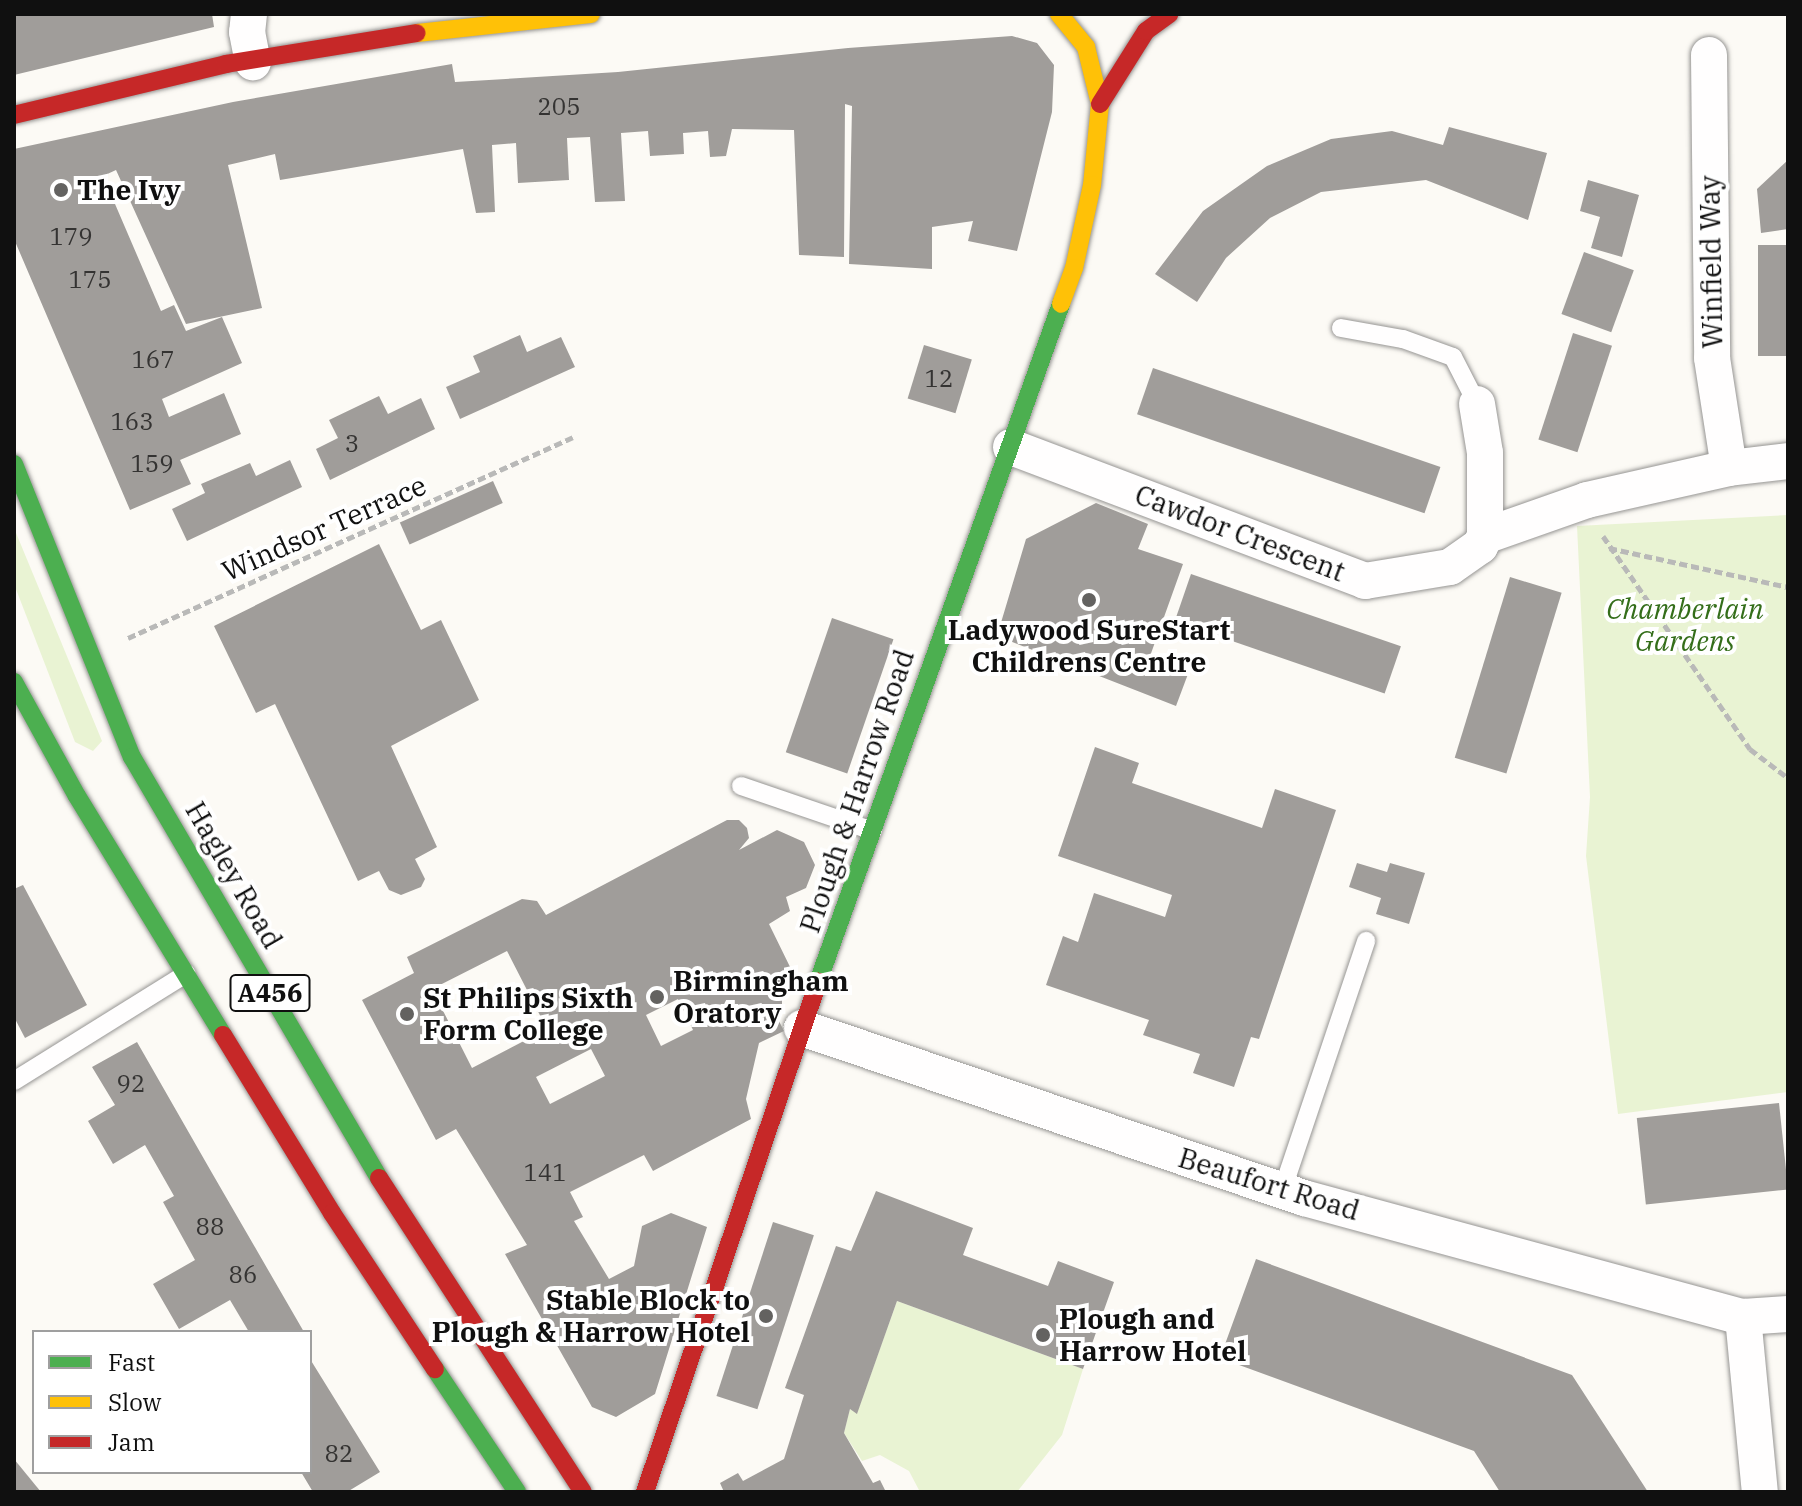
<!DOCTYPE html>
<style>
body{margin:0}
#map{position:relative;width:1802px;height:1506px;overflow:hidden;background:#fcfaf5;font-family:"IBM Plex Serif",serif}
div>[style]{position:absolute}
.green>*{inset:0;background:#e9f3d3}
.building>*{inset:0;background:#a09d9a;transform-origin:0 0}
.path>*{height:5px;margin-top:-2.5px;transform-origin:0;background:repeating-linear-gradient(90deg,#b9b9b8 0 8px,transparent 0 12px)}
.roads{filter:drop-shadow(0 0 2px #969593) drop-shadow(0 0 2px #969593)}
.lane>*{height:18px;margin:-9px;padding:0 9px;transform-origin:9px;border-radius:9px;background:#fffefe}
.street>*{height:36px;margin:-18px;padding:0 18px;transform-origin:18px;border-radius:18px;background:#fffefe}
.fast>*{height:18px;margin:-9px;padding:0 9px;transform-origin:9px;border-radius:9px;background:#4caf50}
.slow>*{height:18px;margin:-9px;padding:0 9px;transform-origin:9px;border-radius:9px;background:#ffc107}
.jam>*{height:18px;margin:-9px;padding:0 9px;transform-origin:9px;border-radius:9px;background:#c62828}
.dots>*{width:22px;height:22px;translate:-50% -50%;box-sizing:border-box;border:4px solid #fff;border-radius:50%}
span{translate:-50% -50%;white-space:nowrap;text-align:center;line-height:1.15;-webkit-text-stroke:8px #fff;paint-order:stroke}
.number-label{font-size:24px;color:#343332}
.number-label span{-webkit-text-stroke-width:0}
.shield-label span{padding:2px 6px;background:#fff;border:2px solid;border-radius:6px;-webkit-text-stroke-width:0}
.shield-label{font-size:26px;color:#101010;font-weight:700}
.poi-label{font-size:28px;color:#101010;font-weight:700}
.left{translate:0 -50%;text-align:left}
.right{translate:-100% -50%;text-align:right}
.street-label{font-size:28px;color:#101010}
.park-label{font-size:28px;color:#346e1a;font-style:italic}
.frame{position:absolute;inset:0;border:16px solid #101010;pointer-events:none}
.legend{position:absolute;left:32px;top:1330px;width:280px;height:144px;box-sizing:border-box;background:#fff;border:2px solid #9f9f9f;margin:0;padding:10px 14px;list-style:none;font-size:24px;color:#101010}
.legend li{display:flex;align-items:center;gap:16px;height:40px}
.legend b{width:40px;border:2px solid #9f9f9f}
</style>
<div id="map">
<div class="green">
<div style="clip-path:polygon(1788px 515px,1788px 1092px,1618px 1114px,1586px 856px,1590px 797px,1577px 526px)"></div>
<div style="clip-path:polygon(14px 528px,102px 741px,93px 751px,75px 742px,14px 584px)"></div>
<div style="clip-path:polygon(897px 1301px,1083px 1369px,1062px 1435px,1017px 1492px,920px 1492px,909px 1471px,880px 1455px,862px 1461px,844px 1433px,850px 1409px,857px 1413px)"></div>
</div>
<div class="building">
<div style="clip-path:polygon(14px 14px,212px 14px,214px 27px,14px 75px)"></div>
<div style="clip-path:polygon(1012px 36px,1037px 43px,1054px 65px,1052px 112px,1017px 251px,968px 241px,973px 221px,932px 227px,932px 269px,849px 264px,852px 106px,845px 104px,844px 257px,799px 255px,794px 130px,732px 129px,726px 156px,710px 157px,708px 131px,683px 133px,684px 154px,650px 156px,648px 131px,621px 133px,625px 201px,595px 202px,590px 137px,567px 138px,569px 180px,518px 183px,516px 143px,492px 145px,495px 212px,476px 213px,463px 149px,280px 180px,275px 154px,228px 165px,262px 308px,186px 324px,116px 170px,103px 176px,161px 311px,174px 305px,186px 331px,222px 317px,242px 363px,162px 399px,169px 417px,224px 393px,241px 434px,180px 460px,191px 484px,130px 510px,14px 239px,14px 149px,233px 102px,452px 64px,455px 82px,618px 72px,848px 48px)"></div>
<div style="clip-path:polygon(1449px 127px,1547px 153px,1528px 220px,1426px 180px,1321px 192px,1270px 218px,1226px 258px,1197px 302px,1155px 274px,1203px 211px,1267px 166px,1331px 139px,1392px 131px,1443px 145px)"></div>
<div style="clip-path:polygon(1788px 160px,1788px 229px,1761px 233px,1757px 189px)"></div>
<div style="clip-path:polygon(1588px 180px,1639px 195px,1622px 257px,1591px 248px,1600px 217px,1580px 211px)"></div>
<div style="left:1758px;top:245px;width:30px;height:111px"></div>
<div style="left:1584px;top:252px;width:53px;height:66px;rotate:20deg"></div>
<div style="left:1573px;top:333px;width:41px;height:112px;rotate:18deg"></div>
<div style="clip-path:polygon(520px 335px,527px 352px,561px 337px,575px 367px,460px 419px,446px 387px,480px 372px,473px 356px)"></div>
<div style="left:924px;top:345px;width:50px;height:56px;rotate:17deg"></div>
<div style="left:1153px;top:368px;width:304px;height:49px;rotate:19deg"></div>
<div style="clip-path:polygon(379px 396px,388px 414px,421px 398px,435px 429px,330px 480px,316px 449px,338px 438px,329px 420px)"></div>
<div style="clip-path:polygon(290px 460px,302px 487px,187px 541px,172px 509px,205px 493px,201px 484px,250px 463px,256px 476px)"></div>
<div style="left:493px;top:481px;width:24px;height:102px;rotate:66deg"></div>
<div style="clip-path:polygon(1096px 503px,1148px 524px,1138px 549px,1183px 564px,1149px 659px,1188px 674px,1176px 706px,997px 636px,1026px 539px)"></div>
<div style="clip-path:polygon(379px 544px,421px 630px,441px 620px,479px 700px,391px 746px,437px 847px,415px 859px,425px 879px,421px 887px,401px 895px,389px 890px,379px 871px,358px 881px,275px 704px,256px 713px,214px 626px)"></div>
<div style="left:1191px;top:574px;width:222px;height:50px;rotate:19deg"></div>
<div style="left:1510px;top:577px;width:54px;height:189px;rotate:17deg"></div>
<div style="left:832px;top:618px;width:65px;height:142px;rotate:19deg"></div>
<div style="clip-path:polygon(1095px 747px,1139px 763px,1132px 783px,1262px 828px,1275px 789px,1336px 810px,1259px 1039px,1251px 1037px,1234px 1087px,1193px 1073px,1200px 1054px,1143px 1035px,1149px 1020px,1046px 985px,1063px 936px,1078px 942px,1094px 893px,1165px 917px,1172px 895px,1058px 856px)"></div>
<div style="clip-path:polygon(evenodd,727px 820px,739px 820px,747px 828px,749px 838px,739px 850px,777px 830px,804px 842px,815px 865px,806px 888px,786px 897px,790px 911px,769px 924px,793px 973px,782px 982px,782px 1005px,774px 1011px,784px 1031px,759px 1043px,746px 1099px,751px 1119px,653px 1171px,644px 1155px,570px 1192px,583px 1217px,574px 1221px,609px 1279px,634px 1266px,642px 1226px,671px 1213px,707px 1227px,655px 1394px,616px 1417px,592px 1407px,505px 1254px,527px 1245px,456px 1129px,436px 1140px,362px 1000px,414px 973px,407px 957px,522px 899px,537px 901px,546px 915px,727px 820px,507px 951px,547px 1029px,472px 1068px,432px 989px,507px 951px,727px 820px,678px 999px,693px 1030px,661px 1046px,646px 1015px,678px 999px,727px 820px,591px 1049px,605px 1076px,550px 1104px,536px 1077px,591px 1049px)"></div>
<div style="clip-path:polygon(1357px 863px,1387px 872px,1390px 863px,1425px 873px,1409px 924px,1376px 914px,1381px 898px,1349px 887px)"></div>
<div style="clip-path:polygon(23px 885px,87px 1005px,25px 1038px,14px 1017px,14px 889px)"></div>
<div style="clip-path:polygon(137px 1042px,212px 1173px,304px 1332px,249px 1332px,230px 1300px,179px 1329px,153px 1284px,195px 1260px,163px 1202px,174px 1196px,145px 1145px,113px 1164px,88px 1121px,115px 1105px,92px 1067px)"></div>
<div style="left:1779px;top:1103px;width:87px;height:143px;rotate:84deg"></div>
<div style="clip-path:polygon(876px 1191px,973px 1228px,963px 1255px,1048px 1286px,1058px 1261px,1114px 1282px,1083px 1369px,897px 1301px,857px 1414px,850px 1409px,844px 1433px,873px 1483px,880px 1480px,886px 1492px,724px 1492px,720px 1483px,738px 1473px,743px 1481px,784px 1459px,804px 1395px,785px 1388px,836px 1246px,851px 1251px)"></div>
<div style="left:773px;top:1222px;width:43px;height:183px;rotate:18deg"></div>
<div style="clip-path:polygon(1256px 1259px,1572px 1375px,1648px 1492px,1500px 1492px,1474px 1451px,1220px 1358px)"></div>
<div style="clip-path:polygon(310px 1359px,380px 1472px,347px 1492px,313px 1492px,301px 1472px,310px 1472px)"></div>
<div style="clip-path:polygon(14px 1459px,41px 1492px,14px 1492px)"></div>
</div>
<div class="path">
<div style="left:1603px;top:536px;width:259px;rotate:55.4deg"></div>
<div style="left:1750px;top:749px;width:48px;rotate:37.3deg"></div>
<div style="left:1609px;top:548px;width:183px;rotate:12.3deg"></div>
<div style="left:128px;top:638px;width:488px;rotate:-24.3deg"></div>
</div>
<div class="roads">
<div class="lane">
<div style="left:1341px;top:328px;width:63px;rotate:10.1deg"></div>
<div style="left:1403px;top:339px;width:53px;rotate:19.8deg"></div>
<div style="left:1453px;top:357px;width:53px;rotate:62.9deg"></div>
<div style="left:741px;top:786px;width:139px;rotate:18.8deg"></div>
<div style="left:14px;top:1081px;width:203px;rotate:-31.9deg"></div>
<div style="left:1282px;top:1191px;width:264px;rotate:-71.4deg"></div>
</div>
<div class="street">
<div style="left:249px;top:14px;width:18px;rotate:96deg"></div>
<div style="left:247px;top:32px;width:31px;rotate:79deg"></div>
<div style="left:1709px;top:55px;width:303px;rotate:89.4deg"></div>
<div style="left:1712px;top:358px;width:111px;rotate:81.2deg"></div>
<div style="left:1477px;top:404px;width:50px;rotate:80.7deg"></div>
<div style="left:1485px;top:453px;width:83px;rotate:90deg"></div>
<div style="left:1011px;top:447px;width:379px;rotate:20.7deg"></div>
<div style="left:1365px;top:581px;width:86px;rotate:-9.4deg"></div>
<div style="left:1450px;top:567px;width:37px;rotate:-35deg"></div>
<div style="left:1480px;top:546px;width:11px;rotate:-63deg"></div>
<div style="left:1485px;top:536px;width:108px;rotate:-19.4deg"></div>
<div style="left:1587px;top:500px;width:146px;rotate:-12.7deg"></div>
<div style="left:1729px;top:468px;width:59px;rotate:-6.8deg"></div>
<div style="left:802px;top:1028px;width:530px;rotate:18.71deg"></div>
<div style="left:1304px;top:1198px;width:455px;rotate:15.2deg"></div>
<div style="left:1743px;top:1317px;width:45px;rotate:-3.8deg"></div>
<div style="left:1743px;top:1317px;width:176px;rotate:84.5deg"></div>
</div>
<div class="fast">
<div style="left:14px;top:464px;width:316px;rotate:68.1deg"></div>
<div style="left:132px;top:757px;width:488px;rotate:59.6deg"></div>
<div style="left:14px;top:682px;width:130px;rotate:61.1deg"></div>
<div style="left:77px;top:796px;width:280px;rotate:58.6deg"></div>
<div style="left:818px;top:982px;width:720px;rotate:-70.28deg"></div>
<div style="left:435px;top:1369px;width:148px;rotate:56.3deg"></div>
</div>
<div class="slow">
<div style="left:1059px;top:14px;width:43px;rotate:50.7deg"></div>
<div style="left:1086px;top:47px;width:59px;rotate:76.2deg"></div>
<div style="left:1100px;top:104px;width:81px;rotate:95.6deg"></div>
<div style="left:1092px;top:185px;width:85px;rotate:102.2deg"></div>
<div style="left:1074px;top:268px;width:38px;rotate:110deg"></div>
<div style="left:417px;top:33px;width:175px;rotate:-6.2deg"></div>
</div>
<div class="jam">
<div style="left:1100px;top:104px;width:86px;rotate:-57.8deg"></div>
<div style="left:1146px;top:31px;width:29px;rotate:-36deg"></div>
<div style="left:14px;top:115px;width:218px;rotate:-13.5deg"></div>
<div style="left:226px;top:64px;width:193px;rotate:-9.2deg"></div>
<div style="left:223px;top:1035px;width:209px;rotate:58.5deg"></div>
<div style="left:332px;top:1213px;width:187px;rotate:56.6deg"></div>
<div style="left:379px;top:1178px;width:374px;rotate:57deg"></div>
<div style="left:645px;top:1492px;width:539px;rotate:-71.26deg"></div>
</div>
</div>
<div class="dots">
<div style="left:61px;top:190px;background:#636260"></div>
<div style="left:1089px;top:600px;background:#636260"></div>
<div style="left:657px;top:997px;background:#636260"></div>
<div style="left:407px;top:1014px;background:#636260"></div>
<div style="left:766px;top:1316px;background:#636260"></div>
<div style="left:1043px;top:1335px;background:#636260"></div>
</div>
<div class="number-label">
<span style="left:559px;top:107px">205</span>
<span style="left:71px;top:237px">179</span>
<span style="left:90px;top:280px">175</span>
<span style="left:153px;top:360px">167</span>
<span style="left:939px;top:379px">12</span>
<span style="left:132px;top:422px">163</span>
<span style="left:352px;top:444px">3</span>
<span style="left:152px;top:464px">159</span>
<span style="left:131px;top:1084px">92</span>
<span style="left:545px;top:1173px">141</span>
<span style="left:210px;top:1227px">88</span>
<span style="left:243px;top:1275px">86</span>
<span style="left:339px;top:1454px">82</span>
</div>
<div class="shield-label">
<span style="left:270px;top:993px">A456</span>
</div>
<div class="poi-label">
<span class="left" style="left:77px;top:190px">The Ivy</span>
<span style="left:1089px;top:646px">Ladywood SureStart<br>Childrens Centre</span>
<span class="left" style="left:673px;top:997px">Birmingham<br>Oratory</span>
<span class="left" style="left:423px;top:1014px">St Philips Sixth<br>Form College</span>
<span class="right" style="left:750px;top:1316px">Stable Block to<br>Plough &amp; Harrow Hotel</span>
<span class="left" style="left:1059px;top:1335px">Plough and<br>Harrow Hotel</span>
</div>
<div class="street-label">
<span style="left:1711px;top:262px;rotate:-91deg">Winfield Way</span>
<span style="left:324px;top:528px;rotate:-24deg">Windsor Terrace</span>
<span style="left:1240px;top:533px;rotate:21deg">Cawdor Crescent</span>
<span style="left:857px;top:791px;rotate:-71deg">Plough &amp; Harrow Road</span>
<span style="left:234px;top:875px;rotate:60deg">Hagley Road</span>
<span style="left:1269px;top:1184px;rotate:17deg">Beaufort Road</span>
</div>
<div class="park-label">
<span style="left:1685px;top:625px">Chamberlain<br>Gardens</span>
</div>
<div class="frame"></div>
<ul class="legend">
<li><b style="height:10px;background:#4caf50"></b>Fast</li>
<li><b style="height:10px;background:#ffc107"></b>Slow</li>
<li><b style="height:10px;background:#c62828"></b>Jam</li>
</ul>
</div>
